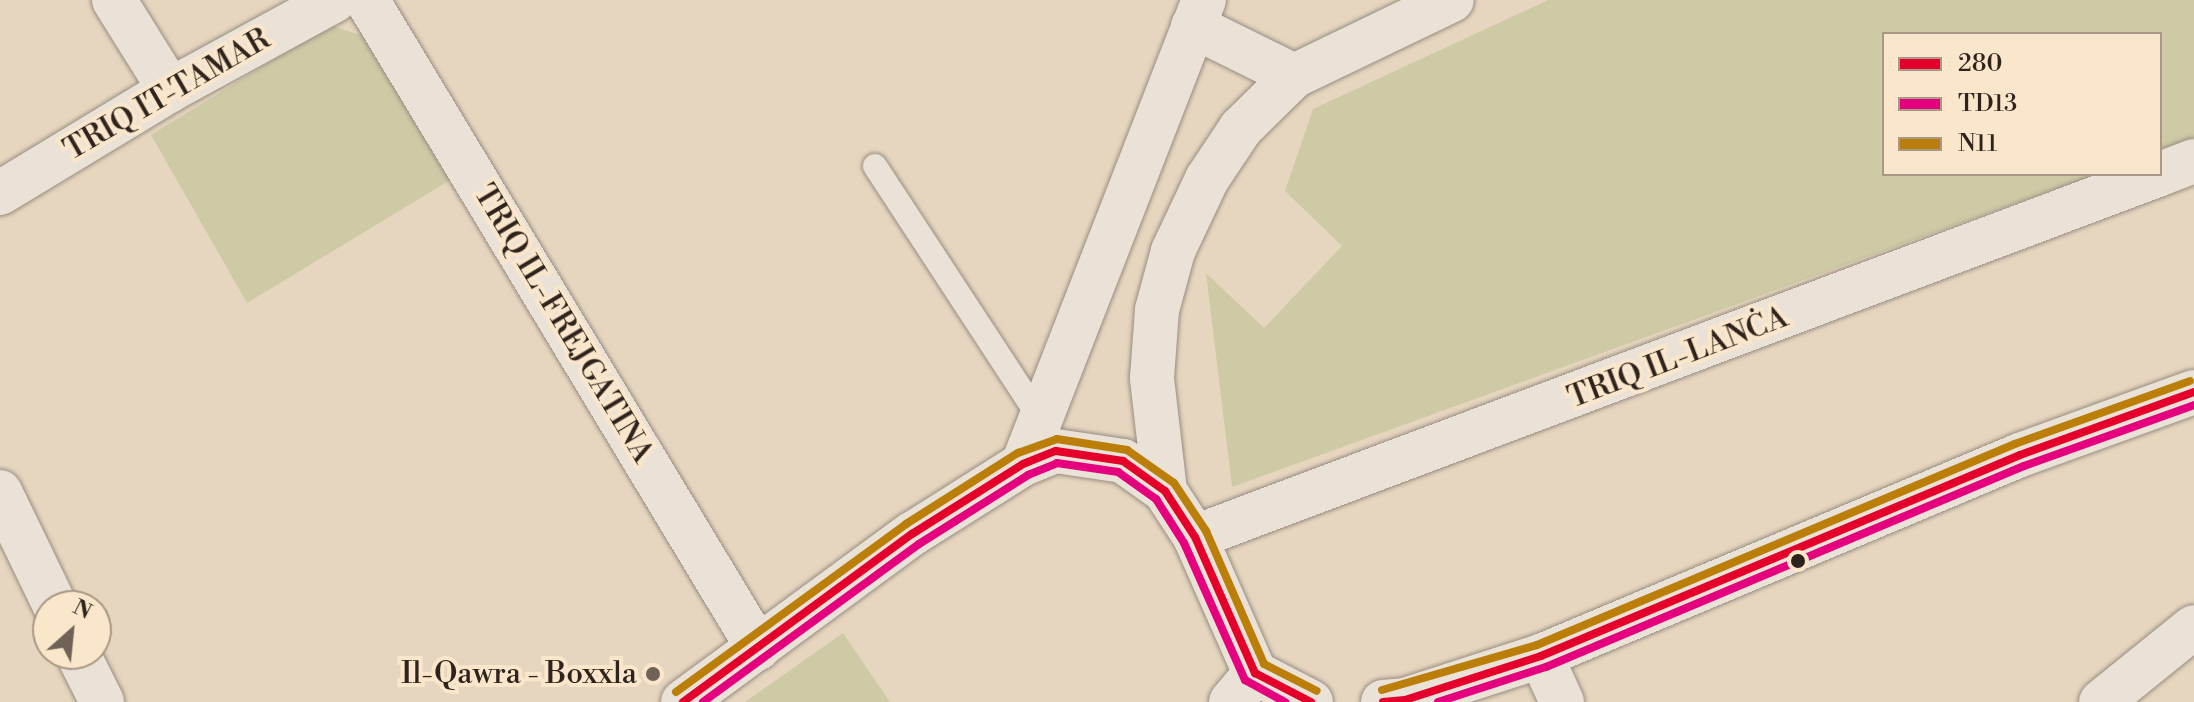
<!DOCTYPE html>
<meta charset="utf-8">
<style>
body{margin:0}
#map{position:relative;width:2194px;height:702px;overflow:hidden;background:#e7d6bf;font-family:"Libre Bodoni",serif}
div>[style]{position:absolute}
.green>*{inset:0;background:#cdcaa5}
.roads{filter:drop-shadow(0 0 2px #978d80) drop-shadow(0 0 2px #978d80)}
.service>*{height:24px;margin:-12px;padding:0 12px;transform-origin:12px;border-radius:12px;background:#eae2d6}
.minor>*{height:44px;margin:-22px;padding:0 22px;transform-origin:22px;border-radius:22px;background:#eae2d6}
.tertiary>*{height:44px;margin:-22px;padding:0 22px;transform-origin:22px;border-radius:22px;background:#eae2d6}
.bus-1>*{height:8px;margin:-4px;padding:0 4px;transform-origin:4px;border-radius:4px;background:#e4002b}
.bus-2>*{height:8px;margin:-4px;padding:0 4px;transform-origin:4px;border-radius:4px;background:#e5007d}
.bus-3>*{height:8px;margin:-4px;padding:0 4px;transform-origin:4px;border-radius:4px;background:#bb7f09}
.dots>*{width:22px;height:22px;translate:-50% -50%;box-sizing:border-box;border:4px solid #fae6cb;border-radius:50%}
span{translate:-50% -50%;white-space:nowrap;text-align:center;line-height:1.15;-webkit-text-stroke:8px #fae6cb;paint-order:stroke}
.street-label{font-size:30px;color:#2e241d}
.poi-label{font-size:30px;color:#2e241d}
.right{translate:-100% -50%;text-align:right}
.legend{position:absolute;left:1882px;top:32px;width:280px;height:144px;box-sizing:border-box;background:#fae6cb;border:2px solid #a89885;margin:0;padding:10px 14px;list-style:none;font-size:24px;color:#2e241d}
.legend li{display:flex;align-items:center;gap:16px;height:40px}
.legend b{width:40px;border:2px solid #a89885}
.north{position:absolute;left:32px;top:590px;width:80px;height:80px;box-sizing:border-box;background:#fae6cb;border:2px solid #a89885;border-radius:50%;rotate:27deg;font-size:22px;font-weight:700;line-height:32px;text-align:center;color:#2e241d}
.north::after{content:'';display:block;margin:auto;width:28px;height:36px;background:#6f6256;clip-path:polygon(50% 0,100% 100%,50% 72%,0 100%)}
</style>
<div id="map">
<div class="green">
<div style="clip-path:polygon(1548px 0,2194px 0,2194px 138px,2160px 151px,2160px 34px,1884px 34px,1884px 174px,2096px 174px,1232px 487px,1206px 273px,1264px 328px,1342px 246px,1285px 191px,1313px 109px)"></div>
<div style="clip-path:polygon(330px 25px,369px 38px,452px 179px,247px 303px,151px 135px)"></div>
<div style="clip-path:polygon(843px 633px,890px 702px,745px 702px)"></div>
</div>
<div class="roads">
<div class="service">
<div style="left:875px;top:166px;width:301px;rotate:56.8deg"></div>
</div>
<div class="minor">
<div style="left:114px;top:0;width:106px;rotate:58.1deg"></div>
<div style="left:367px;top:0;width:757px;rotate:58.89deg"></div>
<div style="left:1193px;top:26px;width:113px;rotate:26.3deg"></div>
<div style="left:1294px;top:76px;width:175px;rotate:-25.7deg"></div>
<div style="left:2160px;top:174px;width:36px;rotate:-21deg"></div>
<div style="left:0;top:193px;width:199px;rotate:-31.2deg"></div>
<div style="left:170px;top:90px;width:188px;rotate:-28.6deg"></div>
<div style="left:1023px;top:464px;width:498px;rotate:-68.7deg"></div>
<div style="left:1165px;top:491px;width:114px;rotate:-96.6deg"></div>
<div style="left:1152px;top:378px;width:68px;rotate:-85.8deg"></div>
<div style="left:1157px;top:310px;width:61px;rotate:-74.8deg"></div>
<div style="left:1173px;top:251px;width:80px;rotate:-64.7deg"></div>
<div style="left:1207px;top:179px;width:61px;rotate:-56.3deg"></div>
<div style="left:1241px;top:128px;width:74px;rotate:-44.5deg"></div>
<div style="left:0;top:492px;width:127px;rotate:64.2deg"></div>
<div style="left:1195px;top:537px;width:1031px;rotate:-20.61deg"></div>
<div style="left:78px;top:654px;width:54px;rotate:63.4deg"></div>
<div style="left:1541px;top:656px;width:51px;rotate:65.5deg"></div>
<div style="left:1231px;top:702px;width:38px;rotate:-50deg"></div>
<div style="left:2101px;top:702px;width:119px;rotate:-38.9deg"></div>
</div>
<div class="tertiary">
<div style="left:683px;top:702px;width:284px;rotate:-36.3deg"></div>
<div style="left:912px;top:534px;width:131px;rotate:-32.2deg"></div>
<div style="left:1023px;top:464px;width:35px;rotate:-22deg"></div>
<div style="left:1056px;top:451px;width:68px;rotate:8.5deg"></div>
<div style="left:1123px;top:461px;width:52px;rotate:35.5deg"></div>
<div style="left:1165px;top:491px;width:55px;rotate:56.9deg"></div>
<div style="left:1195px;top:537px;width:149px;rotate:66.2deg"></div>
<div style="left:1255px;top:673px;width:63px;rotate:27.4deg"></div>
<div style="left:1383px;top:702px;width:22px;rotate:-5deg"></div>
<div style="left:1405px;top:700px;width:143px;rotate:-17.9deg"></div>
<div style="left:1541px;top:656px;width:519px;rotate:-22.76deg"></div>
<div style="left:2020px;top:455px;width:185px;rotate:-19.9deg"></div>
</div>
</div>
<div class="bus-1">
<div style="left:683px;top:702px;width:284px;rotate:-36.3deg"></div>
<div style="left:912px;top:534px;width:131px;rotate:-32.2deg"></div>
<div style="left:1023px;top:464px;width:35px;rotate:-22deg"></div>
<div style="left:1056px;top:451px;width:68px;rotate:8.5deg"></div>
<div style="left:1123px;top:461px;width:52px;rotate:35.5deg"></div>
<div style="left:1165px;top:491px;width:55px;rotate:56.9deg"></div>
<div style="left:1195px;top:537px;width:149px;rotate:66.2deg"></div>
<div style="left:1255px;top:673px;width:63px;rotate:27.4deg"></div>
<div style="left:1383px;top:702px;width:22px;rotate:-5deg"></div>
<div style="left:1405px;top:700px;width:143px;rotate:-17.9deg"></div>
<div style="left:1541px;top:656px;width:519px;rotate:-22.76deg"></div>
<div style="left:2020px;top:455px;width:185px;rotate:-19.9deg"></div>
</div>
<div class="bus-2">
<div style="left:703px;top:702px;width:268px;rotate:-36.2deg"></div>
<div style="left:919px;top:544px;width:129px;rotate:-32.3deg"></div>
<div style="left:1028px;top:475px;width:31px;rotate:-22deg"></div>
<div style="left:1057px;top:463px;width:62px;rotate:8.4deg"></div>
<div style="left:1118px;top:472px;width:47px;rotate:35.4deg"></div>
<div style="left:1156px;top:499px;width:52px;rotate:57.5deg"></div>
<div style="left:1184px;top:543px;width:150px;rotate:66deg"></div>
<div style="left:1245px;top:680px;width:46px;rotate:28.8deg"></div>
<div style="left:1438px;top:702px;width:114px;rotate:-18deg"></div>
<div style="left:1546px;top:667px;width:519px;rotate:-22.81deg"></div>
<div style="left:2024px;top:466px;width:181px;rotate:-19.7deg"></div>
</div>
<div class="bus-3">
<div style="left:1382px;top:690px;width:161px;rotate:-16.2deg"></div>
<div style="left:1537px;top:645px;width:519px;rotate:-22.81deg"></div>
<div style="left:2015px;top:444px;width:186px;rotate:-19.8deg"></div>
<div style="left:676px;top:692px;width:285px;rotate:-36.1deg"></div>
<div style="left:906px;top:524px;width:133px;rotate:-32.4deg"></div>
<div style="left:1018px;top:453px;width:41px;rotate:-19.7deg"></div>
<div style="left:1057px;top:439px;width:71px;rotate:8.9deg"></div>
<div style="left:1127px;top:450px;width:57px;rotate:35.1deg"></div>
<div style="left:1174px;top:483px;width:58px;rotate:56.3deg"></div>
<div style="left:1206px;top:531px;width:145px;rotate:66.4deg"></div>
<div style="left:1264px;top:664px;width:59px;rotate:27deg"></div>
</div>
<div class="dots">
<div style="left:1798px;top:561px;background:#2e241d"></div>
<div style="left:653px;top:674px;background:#6f6256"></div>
</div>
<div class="street-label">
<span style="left:167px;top:95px;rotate:-30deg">TRIQ IT-TAMAR</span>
<span style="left:563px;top:324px;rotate:59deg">TRIQ IL-FREJGATINA</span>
<span style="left:1678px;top:358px;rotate:-21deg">TRIQ IL-LANĊA</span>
</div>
<div class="poi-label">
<span class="right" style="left:637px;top:674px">Il-Qawra - Boxxla</span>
</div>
<ul class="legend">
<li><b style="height:10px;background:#e4002b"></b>280</li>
<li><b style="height:10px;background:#e5007d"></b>TD13</li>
<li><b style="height:10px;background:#bb7f09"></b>N11</li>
</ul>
<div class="north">N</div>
</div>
